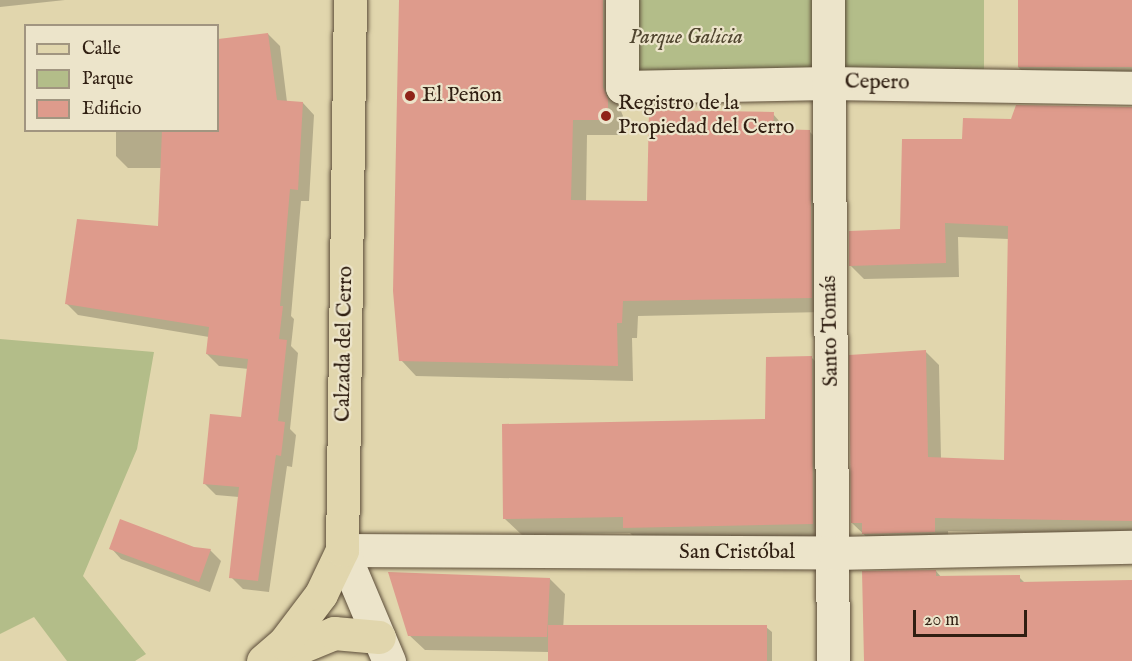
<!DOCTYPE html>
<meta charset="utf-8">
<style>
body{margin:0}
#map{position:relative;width:1132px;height:661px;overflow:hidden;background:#e1d6ad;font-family:"IM FELL English",serif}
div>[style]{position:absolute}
.green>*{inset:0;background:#b3bd89;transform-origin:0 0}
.shadow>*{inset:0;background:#0003}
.building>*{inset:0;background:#de9b8c;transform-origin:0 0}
.roads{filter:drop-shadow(0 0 2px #5c4d39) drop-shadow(0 0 2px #5c4d39)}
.minor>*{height:33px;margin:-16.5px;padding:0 16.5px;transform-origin:16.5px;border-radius:16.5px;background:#ece4ca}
.tertiary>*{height:33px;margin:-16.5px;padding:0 16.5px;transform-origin:16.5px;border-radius:16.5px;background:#ece4ca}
.primary>*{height:33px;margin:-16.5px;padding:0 16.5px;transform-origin:16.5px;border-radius:16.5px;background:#e1d6ad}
.dots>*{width:16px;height:16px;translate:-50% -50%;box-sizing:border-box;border:3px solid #ece4ca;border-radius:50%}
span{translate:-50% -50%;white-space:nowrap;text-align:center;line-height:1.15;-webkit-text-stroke:4.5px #ece4ca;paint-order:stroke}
.park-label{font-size:21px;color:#514630;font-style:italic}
.street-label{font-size:21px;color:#301f12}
.poi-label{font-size:21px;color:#301f12}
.left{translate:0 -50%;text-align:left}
.legend{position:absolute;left:24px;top:24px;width:195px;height:108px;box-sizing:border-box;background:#ece4ca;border:2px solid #a19580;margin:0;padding:8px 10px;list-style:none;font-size:18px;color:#301f12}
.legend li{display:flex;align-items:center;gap:12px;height:30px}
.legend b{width:30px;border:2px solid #a19580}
.scale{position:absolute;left:913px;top:610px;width:114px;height:27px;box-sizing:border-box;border:3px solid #301f12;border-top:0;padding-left:8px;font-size:18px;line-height:21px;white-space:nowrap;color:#301f12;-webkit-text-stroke:4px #ece4ca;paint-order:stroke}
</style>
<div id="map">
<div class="green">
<div style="left:631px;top:0;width:353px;height:78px"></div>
<div style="clip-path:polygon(0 339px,154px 352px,137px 449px,83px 576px,146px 654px,135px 661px,67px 661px,34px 617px,0 634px)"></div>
</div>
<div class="shadow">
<div style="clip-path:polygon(0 0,65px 0,0 7px)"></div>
<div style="clip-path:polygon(400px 0,623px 0,618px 16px,618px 104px,623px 116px,623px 135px,587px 135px,586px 202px,648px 203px,773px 114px,788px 131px,810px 132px,825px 147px,826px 312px,638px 316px,637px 338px,632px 338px,633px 381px,416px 376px,401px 360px)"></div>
<div style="clip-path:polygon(1019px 0,1132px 0,1132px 82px,1032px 81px,1018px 67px)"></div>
<div style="clip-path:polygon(268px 34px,280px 46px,287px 102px,303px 103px,314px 115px,309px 201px,301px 201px,291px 316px,294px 319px,291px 346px,298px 353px,290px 429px,296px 435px,292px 467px,287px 466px,269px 592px,243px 589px,231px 577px,239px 497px,216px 495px,204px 483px,243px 419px,249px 369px,219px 366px,207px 354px,209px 337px,78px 315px,66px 303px,160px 228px,162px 168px,128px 168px,116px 156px,116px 130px,218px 130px,218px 41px)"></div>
<div style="clip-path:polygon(1132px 108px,1132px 534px,948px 531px,949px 546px,877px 547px,852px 523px,925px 351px,939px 365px,941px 459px,1005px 461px,1009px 239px,958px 237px,959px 277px,864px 279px,850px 265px,901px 231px,963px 141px,1012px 121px)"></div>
<div style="clip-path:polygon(811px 357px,828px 374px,829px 540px,641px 544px,630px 533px,522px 535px,505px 519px,767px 420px)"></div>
<div style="clip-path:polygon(111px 548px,210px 550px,221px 561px,210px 592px,121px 559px)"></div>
<div style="clip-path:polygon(936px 571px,942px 578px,1019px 577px,1026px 584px,1132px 582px,1132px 661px,865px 661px)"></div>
<div style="clip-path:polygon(550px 579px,565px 594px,563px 631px,766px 627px,772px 632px,772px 661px,550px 661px,549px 652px,425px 650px,409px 635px)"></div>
</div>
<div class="building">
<div style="clip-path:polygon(399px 0,603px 0,603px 87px,608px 99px,608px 120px,573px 120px,571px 200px,647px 201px,649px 110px,774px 112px,773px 129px,810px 130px,812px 298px,623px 301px,622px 323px,617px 323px,618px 366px,399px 361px,393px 291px)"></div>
<div style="left:1018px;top:0;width:114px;height:67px"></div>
<div style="clip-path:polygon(268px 33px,277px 100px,303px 102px,298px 190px,290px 189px,280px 306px,283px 306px,279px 339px,287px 340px,278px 421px,285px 422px,281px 456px,276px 455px,258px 581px,229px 578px,239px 487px,203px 484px,210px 414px,241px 417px,248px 359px,206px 354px,209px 327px,65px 304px,77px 219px,158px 226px,162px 130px,218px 130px,218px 39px)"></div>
<div style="clip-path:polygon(1016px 105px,1132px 107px,1132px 521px,935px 518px,935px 532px,862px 534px,862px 523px,851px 523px,849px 355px,926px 350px,928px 457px,1004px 460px,1008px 226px,945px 223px,946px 263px,849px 266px,849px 231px,900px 229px,902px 139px,962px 139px,963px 118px,1011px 119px)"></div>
<div style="clip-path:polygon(812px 356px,813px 524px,623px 528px,623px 517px,503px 519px,502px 424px,765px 419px,766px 357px)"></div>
<div style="clip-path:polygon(120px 519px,194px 547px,211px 549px,199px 582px,109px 549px)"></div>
<div style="clip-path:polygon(936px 570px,936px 576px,1020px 575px,1020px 582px,1132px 580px,1132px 661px,864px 661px,862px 571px)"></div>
<div style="clip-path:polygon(388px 572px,550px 578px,547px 637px,408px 636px)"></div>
<div style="left:767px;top:625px;width:36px;height:219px;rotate:90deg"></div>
</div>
<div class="roads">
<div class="minor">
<div style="left:622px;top:0;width:87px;rotate:90deg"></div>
<div style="left:622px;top:87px;width:206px;rotate:-1.1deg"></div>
<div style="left:828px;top:83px;width:304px;rotate:0.9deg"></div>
<div style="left:828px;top:0;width:661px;rotate:89.57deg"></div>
<div style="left:342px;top:550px;width:492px;rotate:0.3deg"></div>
<div style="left:834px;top:553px;width:298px;rotate:-1.2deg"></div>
</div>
<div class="tertiary">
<div style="left:342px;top:550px;width:121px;rotate:67.1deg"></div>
</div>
<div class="primary">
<div style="left:276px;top:657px;width:63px;rotate:-22.5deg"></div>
<div style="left:334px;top:633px;width:45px;rotate:5.1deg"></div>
<div style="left:263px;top:661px;width:28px;rotate:-41deg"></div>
<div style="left:284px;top:643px;width:61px;rotate:-52.9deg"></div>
<div style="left:321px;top:594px;width:49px;rotate:-64.5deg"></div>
<div style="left:342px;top:550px;width:550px;rotate:-89.17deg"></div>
</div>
</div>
<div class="dots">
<div style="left:410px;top:96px;background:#8f2418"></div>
<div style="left:606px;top:116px;background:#8f2418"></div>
</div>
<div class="park-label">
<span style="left:686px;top:38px">Parque Galicia</span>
</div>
<div class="street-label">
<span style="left:877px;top:83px;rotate:1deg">Cepero</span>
<span style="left:831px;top:331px;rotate:-91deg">Santo Tomás</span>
<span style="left:345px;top:344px;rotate:-89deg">Calzada del Cerro</span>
<span style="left:737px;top:553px">San Cristóbal</span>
</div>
<div class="poi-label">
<span class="left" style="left:422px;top:96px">El Peñon</span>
<span class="left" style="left:618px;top:116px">Registro de la<br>Propiedad del Cerro</span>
</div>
<ul class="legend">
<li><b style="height:8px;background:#e1d6ad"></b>Calle</li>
<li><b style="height:16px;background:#b3bd89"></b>Parque</li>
<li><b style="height:16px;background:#de9b8c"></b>Edificio</li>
</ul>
<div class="scale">20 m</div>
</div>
